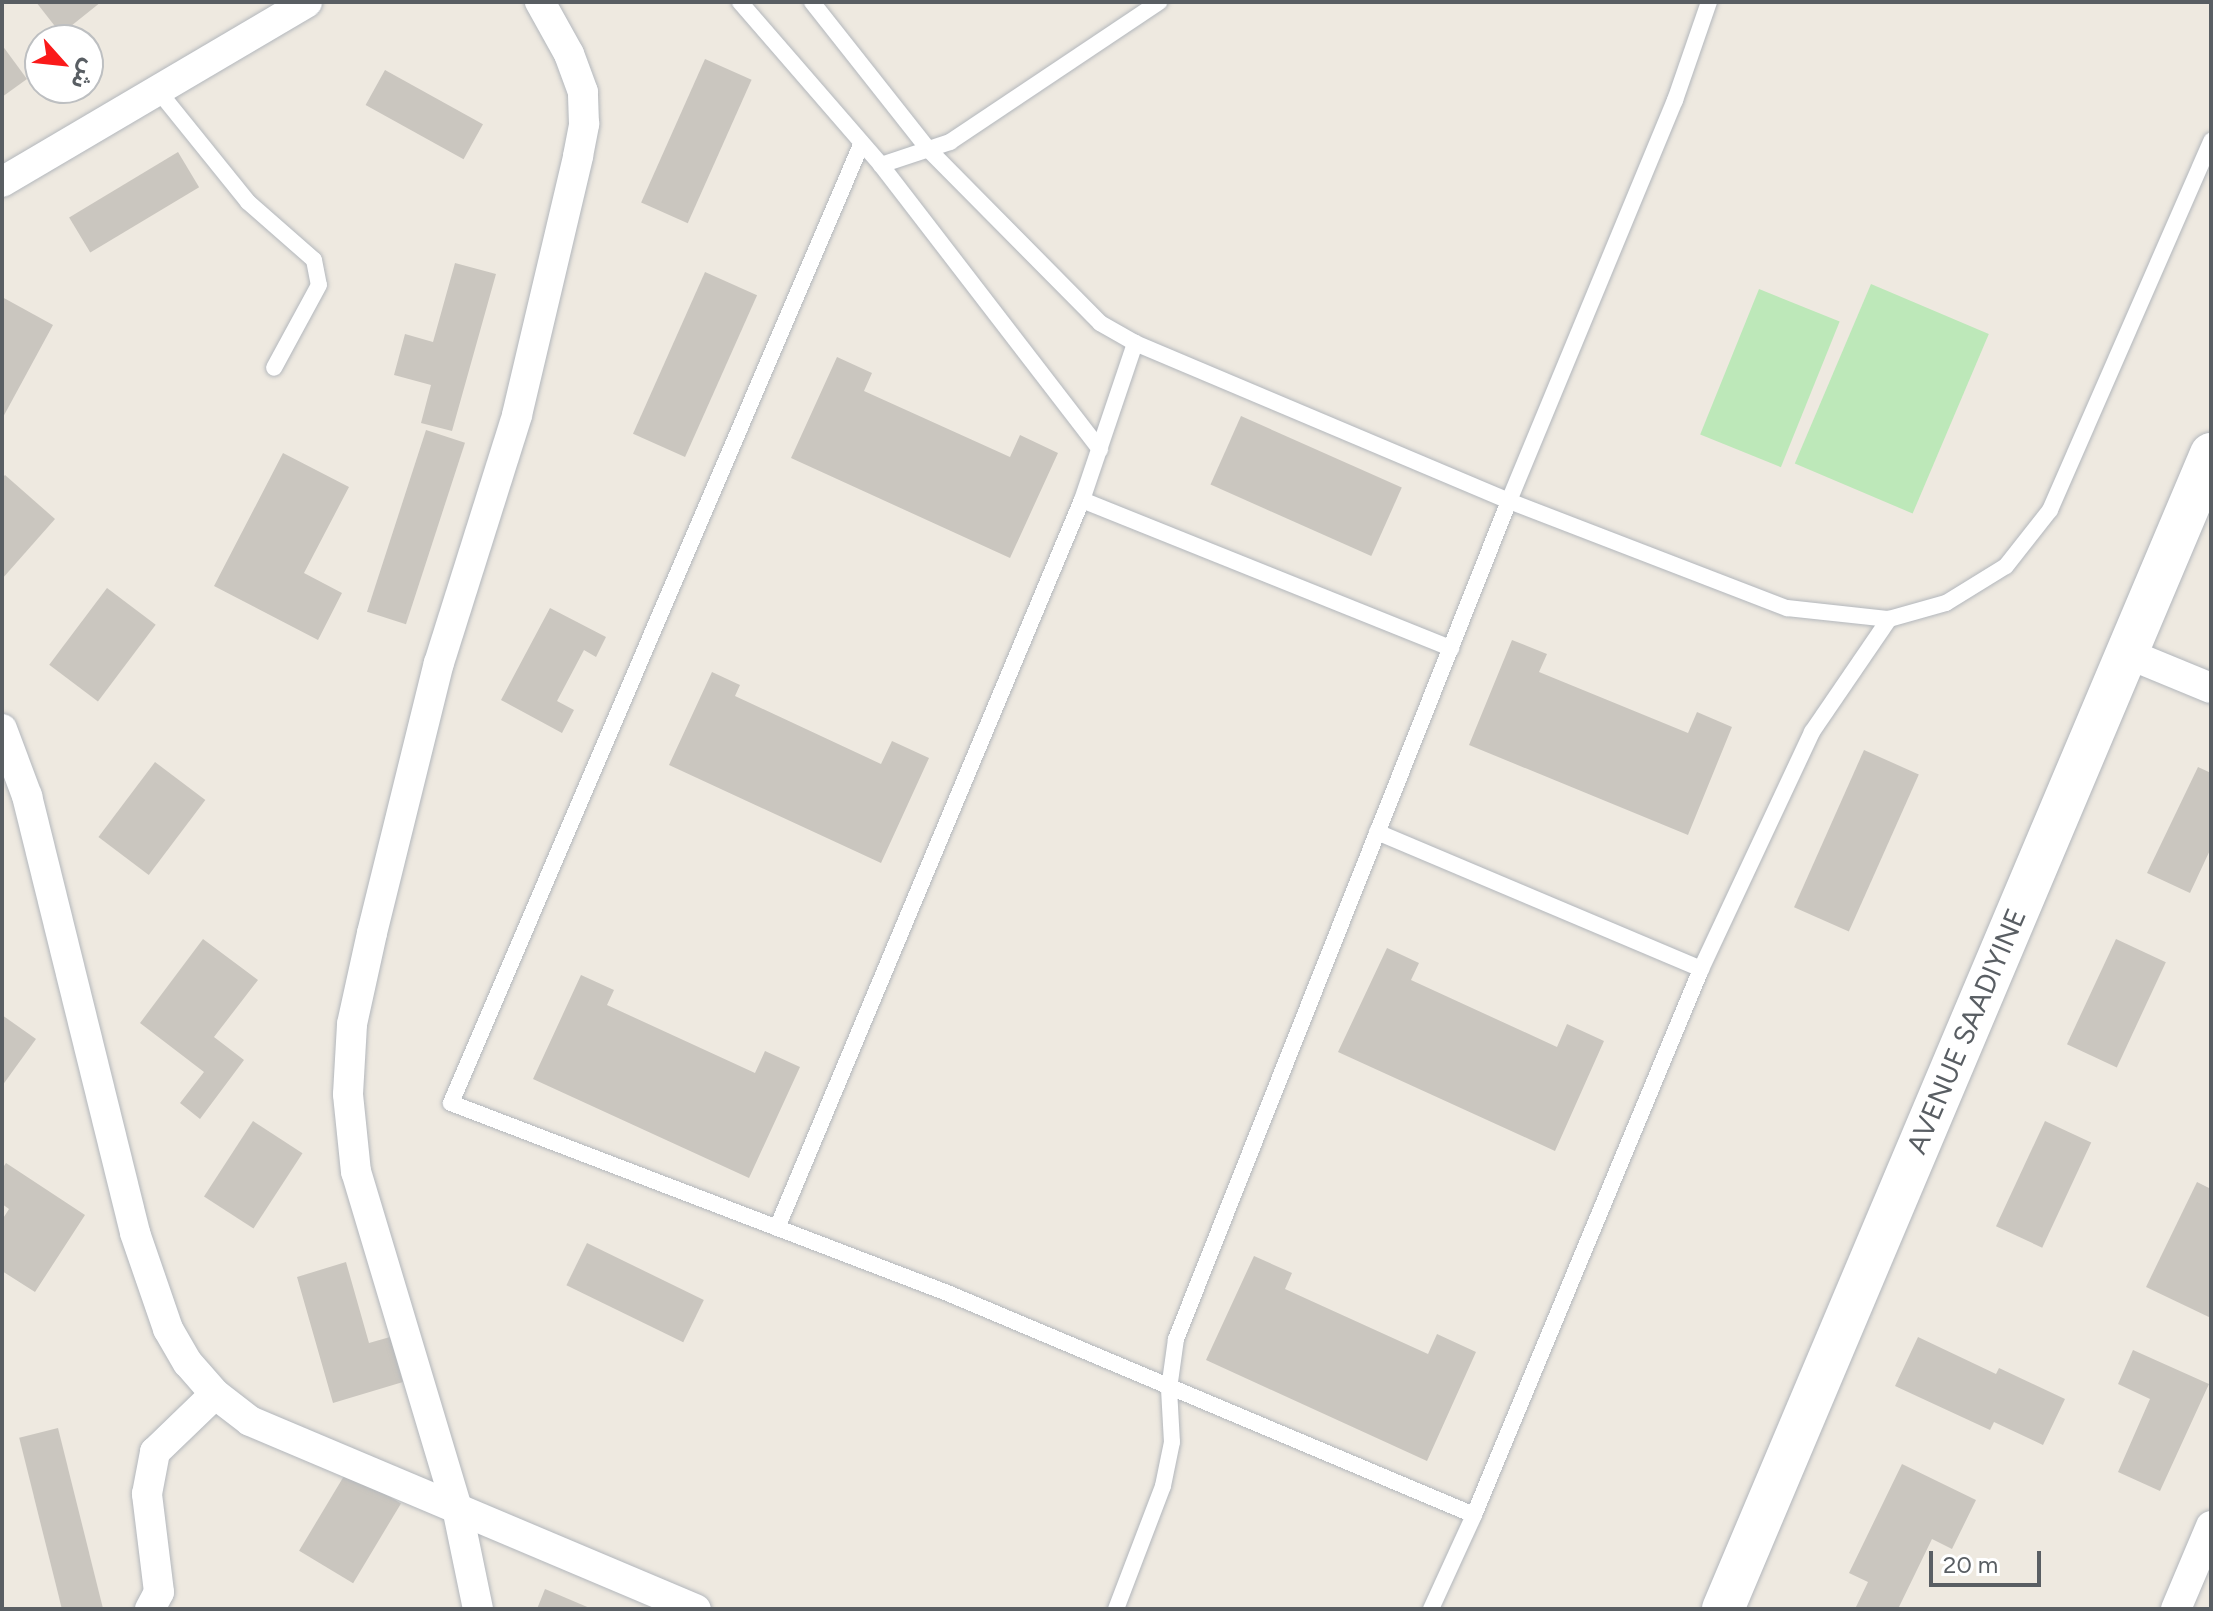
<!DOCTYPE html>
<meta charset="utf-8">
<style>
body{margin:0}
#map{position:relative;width:2213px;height:1611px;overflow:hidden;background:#eee9e0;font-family:Figtree,"Noto Sans Arabic",sans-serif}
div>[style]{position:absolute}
.green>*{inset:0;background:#bde8b9;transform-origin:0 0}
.building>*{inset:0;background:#cac6bf;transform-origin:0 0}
.roads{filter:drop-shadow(0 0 2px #b3b7bc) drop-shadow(0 0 2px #b3b7bc)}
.lane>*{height:16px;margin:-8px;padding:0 8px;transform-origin:8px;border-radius:8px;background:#fff}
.street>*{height:30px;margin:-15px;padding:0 15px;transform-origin:15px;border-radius:15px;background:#fff}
.secondary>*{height:42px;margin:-21px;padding:0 21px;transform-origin:21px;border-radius:21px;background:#fff}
span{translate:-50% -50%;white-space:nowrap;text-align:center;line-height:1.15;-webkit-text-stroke:6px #fff;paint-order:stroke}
.street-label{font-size:28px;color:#595e63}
.frame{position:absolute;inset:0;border:4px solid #595e63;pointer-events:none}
.north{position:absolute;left:24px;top:24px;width:80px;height:80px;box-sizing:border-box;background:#fff;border:2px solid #bdbfc1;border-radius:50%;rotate:117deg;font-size:22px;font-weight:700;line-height:32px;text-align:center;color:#595e63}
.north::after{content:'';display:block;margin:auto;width:28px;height:36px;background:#fa1a1a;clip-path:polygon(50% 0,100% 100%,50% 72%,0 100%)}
.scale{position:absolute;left:1929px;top:1551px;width:112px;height:36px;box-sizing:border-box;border:4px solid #595e63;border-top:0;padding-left:10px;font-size:24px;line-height:28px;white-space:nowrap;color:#595e63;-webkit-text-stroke:6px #fff;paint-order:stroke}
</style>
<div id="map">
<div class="green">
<div style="left:1871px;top:284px;width:128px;height:195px;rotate:23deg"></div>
<div style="left:1759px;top:289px;width:87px;height:157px;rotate:22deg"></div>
</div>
<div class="building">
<div style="clip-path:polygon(36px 2px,101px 2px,61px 34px)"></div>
<div style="clip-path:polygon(2px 45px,27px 79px,2px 97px)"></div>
<div style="left:705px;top:59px;width:51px;height:157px;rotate:24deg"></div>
<div style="left:385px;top:70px;width:112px;height:40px;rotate:29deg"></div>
<div style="left:178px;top:152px;width:41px;height:127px;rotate:59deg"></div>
<div style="clip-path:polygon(455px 263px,496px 274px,452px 431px,421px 423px,431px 385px,394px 375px,405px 334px,433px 342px)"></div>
<div style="left:705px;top:272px;width:57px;height:177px;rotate:24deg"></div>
<div style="clip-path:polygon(2px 297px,53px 325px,2px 419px)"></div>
<div style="clip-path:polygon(837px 357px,872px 373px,864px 391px,1010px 457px,1020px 435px,1058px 453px,1010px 558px,791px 458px)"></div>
<div style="left:1241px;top:416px;width:176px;height:75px;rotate:24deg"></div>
<div style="left:426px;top:430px;width:41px;height:191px;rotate:18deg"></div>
<div style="clip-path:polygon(283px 453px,349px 487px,304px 573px,342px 593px,318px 640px,214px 586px)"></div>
<div style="clip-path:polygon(5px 475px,55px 519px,2px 579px,2px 478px)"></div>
<div style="left:107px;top:588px;width:61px;height:96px;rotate:37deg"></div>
<div style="clip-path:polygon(550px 608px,606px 637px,596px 657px,584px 650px,557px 701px,574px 710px,562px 733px,501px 700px)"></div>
<div style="clip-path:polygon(1512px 640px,1547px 654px,1539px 672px,1688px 733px,1697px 712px,1732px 727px,1688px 835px,1469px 745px)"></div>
<div style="clip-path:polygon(712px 672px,740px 685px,735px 696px,881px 764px,892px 741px,929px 758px,881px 863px,669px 765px)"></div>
<div style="left:1864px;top:750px;width:60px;height:172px;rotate:24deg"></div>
<div style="left:155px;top:762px;width:63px;height:94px;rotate:37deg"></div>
<div style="clip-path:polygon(2198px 767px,2211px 773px,2211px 848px,2190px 893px,2147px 873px)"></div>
<div style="clip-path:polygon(203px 939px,258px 980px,214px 1037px,244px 1060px,200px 1119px,180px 1103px,204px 1072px,140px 1023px)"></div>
<div style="left:2116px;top:939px;width:55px;height:116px;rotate:25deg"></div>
<div style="clip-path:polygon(1387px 948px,1419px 963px,1411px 980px,1557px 1047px,1567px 1024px,1604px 1041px,1555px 1151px,1338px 1052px)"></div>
<div style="clip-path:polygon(581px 975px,614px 990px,607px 1005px,755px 1073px,765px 1051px,800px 1067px,749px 1178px,533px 1079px)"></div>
<div style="clip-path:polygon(2px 1015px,36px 1039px,2px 1086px)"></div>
<div style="left:253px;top:1121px;width:59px;height:90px;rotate:33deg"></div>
<div style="left:2045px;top:1121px;width:51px;height:116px;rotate:25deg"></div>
<div style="clip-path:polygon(6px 1163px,85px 1215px,35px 1292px,2px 1271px,2px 1220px,9px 1209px,2px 1204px,2px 1169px)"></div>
<div style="clip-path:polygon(2197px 1182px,2211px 1189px,2211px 1318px,2146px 1287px)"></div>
<div style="left:587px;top:1243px;width:130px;height:47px;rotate:26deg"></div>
<div style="clip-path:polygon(1254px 1256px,1292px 1273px,1285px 1289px,1428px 1354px,1437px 1334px,1476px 1352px,1427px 1461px,1206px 1360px)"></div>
<div style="clip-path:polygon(346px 1262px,369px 1343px,390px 1337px,403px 1382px,333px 1403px,297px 1277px)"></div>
<div style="clip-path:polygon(1918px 1337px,1996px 1374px,1999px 1368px,2065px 1399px,2043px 1445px,1994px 1422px,1990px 1430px,1895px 1386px)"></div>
<div style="clip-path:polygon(2133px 1350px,2209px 1384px,2160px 1491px,2118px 1472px,2150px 1399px,2118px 1384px)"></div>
<div style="left:58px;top:1428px;width:187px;height:40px;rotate:76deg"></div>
<div style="clip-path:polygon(1902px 1464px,1976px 1500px,1952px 1549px,1932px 1539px,1898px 1609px,1855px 1609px,1868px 1582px,1849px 1573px)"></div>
<div style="left:347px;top:1471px;width:63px;height:93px;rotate:31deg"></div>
<div style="clip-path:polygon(545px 1589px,592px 1609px,537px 1609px)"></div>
</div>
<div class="roads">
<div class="lane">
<div style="left:740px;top:2px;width:216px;rotate:49.1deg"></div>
<div style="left:881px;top:165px;width:359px;rotate:52.4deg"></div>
<div style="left:812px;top:2px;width:187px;rotate:51.7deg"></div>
<div style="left:928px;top:149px;width:245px;rotate:45.3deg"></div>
<div style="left:1100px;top:323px;width:40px;rotate:29.7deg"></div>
<div style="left:1135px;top:343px;width:406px;rotate:22.9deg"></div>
<div style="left:1509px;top:501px;width:902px;rotate:111.67deg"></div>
<div style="left:1176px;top:1339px;width:50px;rotate:98deg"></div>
<div style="left:1169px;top:1389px;width:53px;rotate:86.8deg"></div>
<div style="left:1172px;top:1442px;width:45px;rotate:101.6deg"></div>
<div style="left:1163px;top:1486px;width:132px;rotate:110.9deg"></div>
<div style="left:1709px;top:2px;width:104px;rotate:109.1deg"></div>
<div style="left:1675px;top:100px;width:434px;rotate:112.5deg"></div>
<div style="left:1509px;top:501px;width:298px;rotate:21.1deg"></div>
<div style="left:1787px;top:608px;width:103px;rotate:6.2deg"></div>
<div style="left:1889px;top:619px;width:59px;rotate:-15.7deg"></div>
<div style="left:1946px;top:603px;width:70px;rotate:-31.7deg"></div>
<div style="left:2006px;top:566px;width:71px;rotate:-51.8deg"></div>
<div style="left:2050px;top:510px;width:403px;rotate:-66.4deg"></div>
<div style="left:156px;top:88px;width:146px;rotate:51.1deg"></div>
<div style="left:248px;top:202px;width:88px;rotate:41.3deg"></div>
<div style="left:314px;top:260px;width:25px;rotate:79deg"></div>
<div style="left:319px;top:285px;width:94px;rotate:118.5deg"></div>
<div style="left:861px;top:145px;width:1042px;rotate:113.17deg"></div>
<div style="left:451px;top:1103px;width:529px;rotate:20.94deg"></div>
<div style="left:945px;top:1292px;width:574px;rotate:22.86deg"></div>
<div style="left:1474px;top:1515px;width:591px;rotate:-67.42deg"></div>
<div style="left:1701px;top:969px;width:262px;rotate:-64.9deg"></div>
<div style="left:1812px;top:732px;width:137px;rotate:-55.7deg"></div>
<div style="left:881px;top:165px;width:73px;rotate:-18.4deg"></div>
<div style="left:950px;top:142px;width:252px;rotate:-33.8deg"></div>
<div style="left:1082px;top:500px;width:398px;rotate:21.9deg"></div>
<div style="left:1377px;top:832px;width:352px;rotate:22.9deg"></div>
<div style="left:777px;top:1228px;width:789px;rotate:-67.27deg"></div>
<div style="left:1082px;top:500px;width:166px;rotate:-71.3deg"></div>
<div style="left:1431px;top:1609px;width:103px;rotate:-65.4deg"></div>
</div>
<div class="street">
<div style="left:2px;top:182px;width:354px;rotate:-30.5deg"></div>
<div style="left:2126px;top:653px;width:92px;rotate:22.4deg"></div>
<div style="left:2px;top:729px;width:72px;rotate:69.5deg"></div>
<div style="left:27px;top:796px;width:450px;rotate:76.1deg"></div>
<div style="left:135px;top:1233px;width:102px;rotate:71deg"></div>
<div style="left:168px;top:1329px;width:39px;rotate:60deg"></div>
<div style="left:188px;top:1363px;width:41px;rotate:48.9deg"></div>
<div style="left:215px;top:1394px;width:44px;rotate:37.6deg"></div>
<div style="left:250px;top:1421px;width:484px;rotate:22.9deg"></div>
<div style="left:150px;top:1609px;width:19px;rotate:-62deg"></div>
<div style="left:159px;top:1592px;width:99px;rotate:-97deg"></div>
<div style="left:147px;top:1494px;width:43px;rotate:-79.2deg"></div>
<div style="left:155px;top:1452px;width:83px;rotate:-44deg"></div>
<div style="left:478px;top:1609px;width:103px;rotate:-101.7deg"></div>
<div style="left:457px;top:1508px;width:351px;rotate:-106.7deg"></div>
<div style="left:356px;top:1172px;width:78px;rotate:-95.9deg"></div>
<div style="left:348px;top:1094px;width:70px;rotate:-86.7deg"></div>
<div style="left:352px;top:1024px;width:93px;rotate:-77.6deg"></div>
<div style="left:372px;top:933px;width:278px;rotate:-76.1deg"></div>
<div style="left:439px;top:663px;width:260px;rotate:-72.5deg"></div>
<div style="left:517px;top:415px;width:266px;rotate:-76.7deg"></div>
<div style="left:578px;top:156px;width:33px;rotate:-79deg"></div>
<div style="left:584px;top:124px;width:32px;rotate:-92deg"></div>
<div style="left:583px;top:92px;width:40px;rotate:-110.2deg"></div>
<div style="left:569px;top:54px;width:60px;rotate:-119.1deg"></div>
<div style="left:2176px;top:1609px;width:90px;rotate:-67.1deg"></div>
</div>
<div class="secondary">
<div style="left:1723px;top:1609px;width:1254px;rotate:-67.1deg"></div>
</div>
</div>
<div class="street-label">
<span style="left:1966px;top:1031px;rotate:-67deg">AVENUE SAADIYINE</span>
</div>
<div class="frame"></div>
<div class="north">ش</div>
<div class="scale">20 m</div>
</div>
